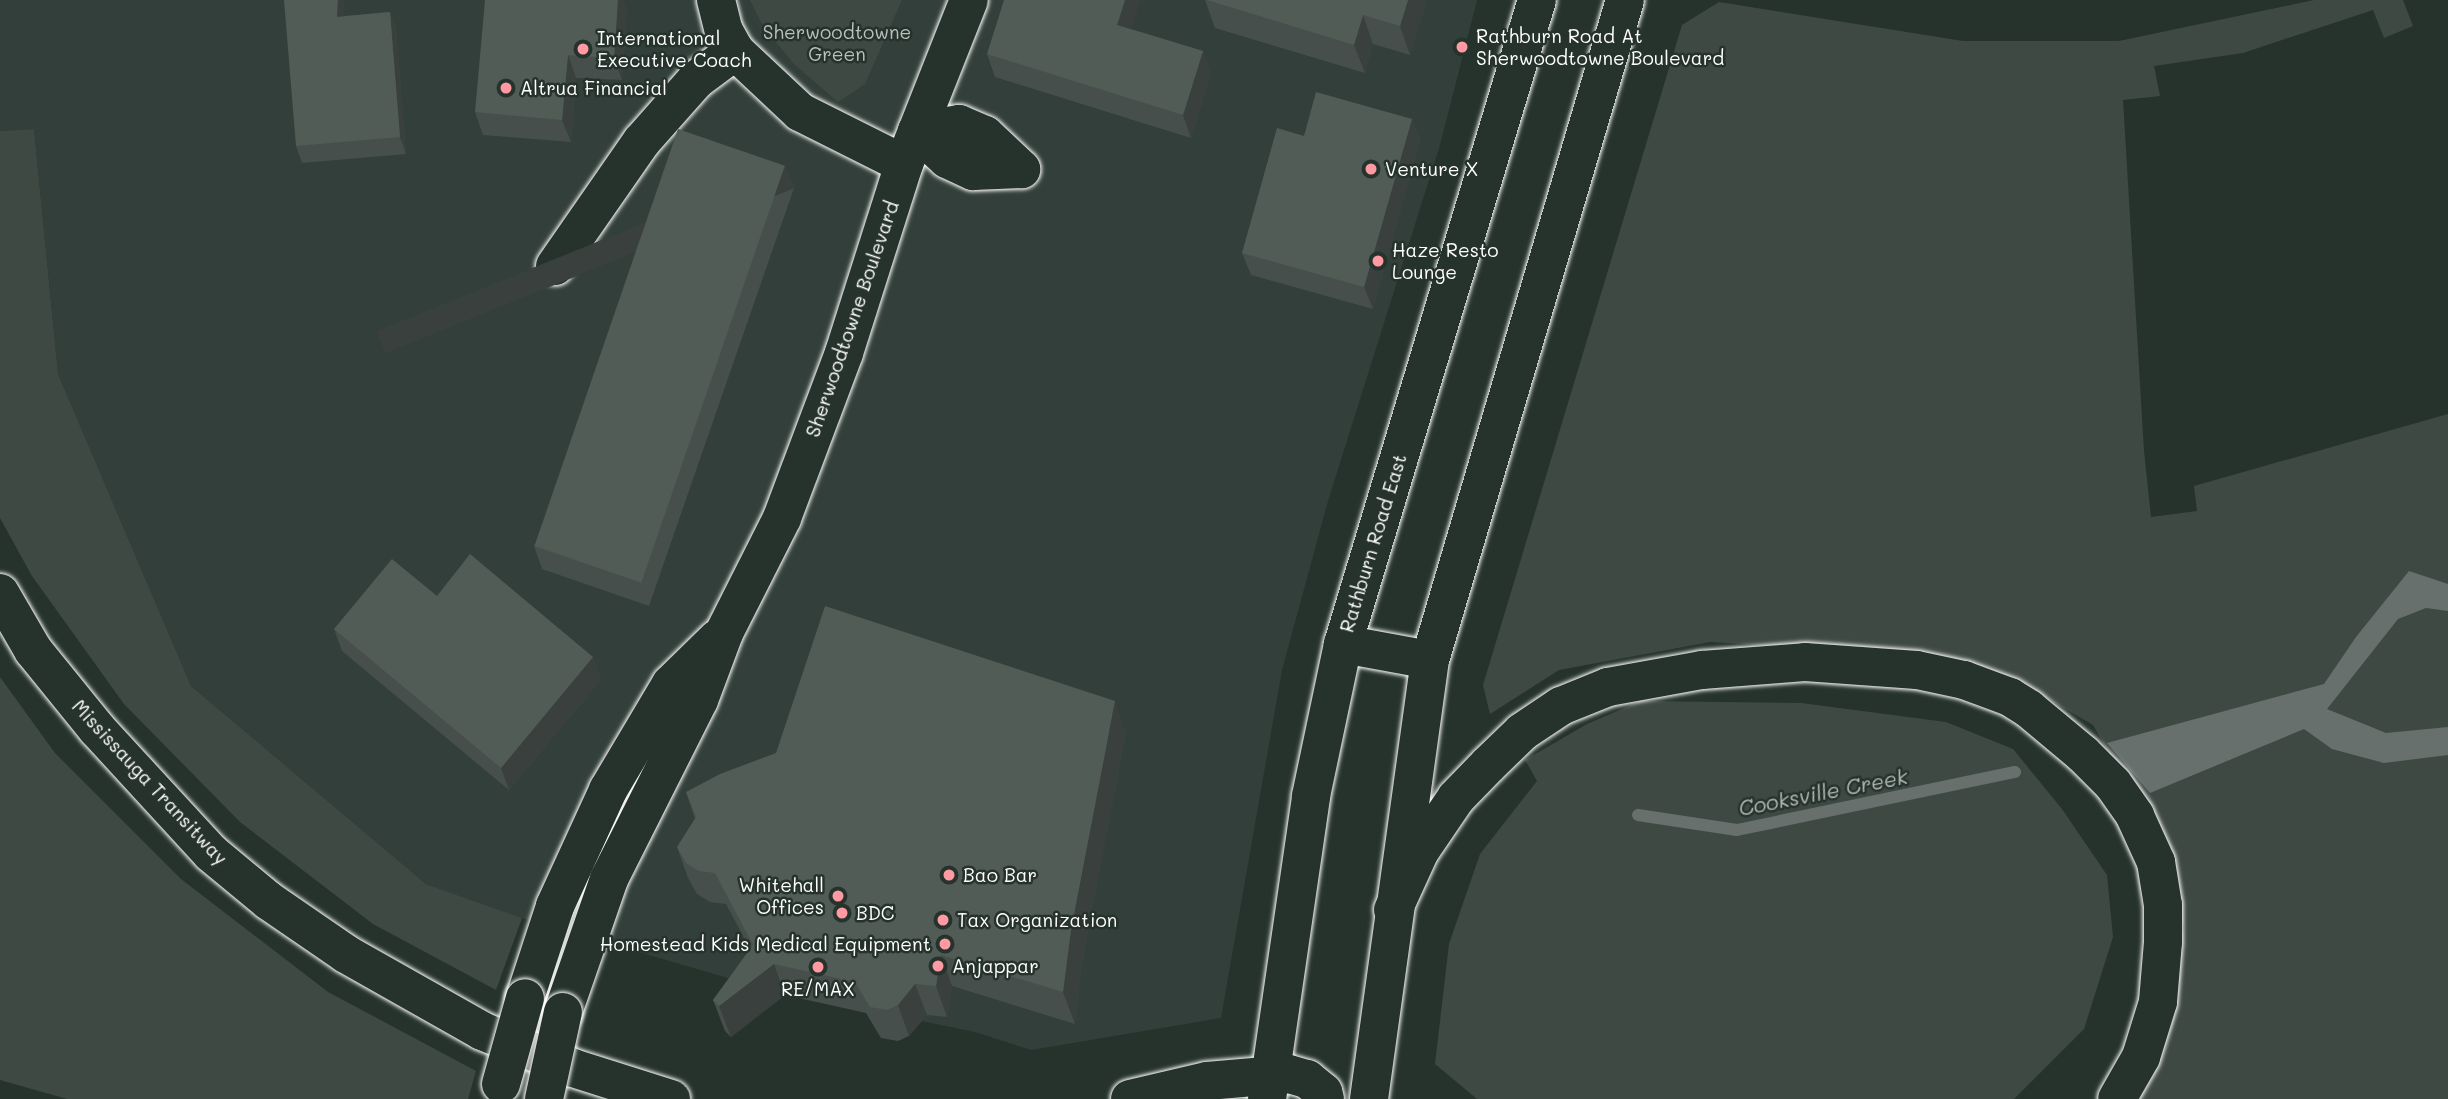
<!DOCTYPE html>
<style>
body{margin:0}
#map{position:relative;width:2448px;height:1099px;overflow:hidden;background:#26332d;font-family:Mali,sans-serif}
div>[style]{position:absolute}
.built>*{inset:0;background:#333f3a}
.green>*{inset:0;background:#3e4944}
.water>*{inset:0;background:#67706c}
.stream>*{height:12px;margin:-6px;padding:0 6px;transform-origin:6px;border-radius:6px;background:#67706c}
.roads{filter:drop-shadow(0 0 2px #fff) drop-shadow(0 0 2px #fff)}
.minor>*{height:38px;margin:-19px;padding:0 19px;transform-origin:19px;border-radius:19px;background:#26332d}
.major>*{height:38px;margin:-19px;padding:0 19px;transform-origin:19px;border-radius:19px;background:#26332d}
.bridges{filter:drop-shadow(0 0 2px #fff) drop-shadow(0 0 2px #fff)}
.minor-bridge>*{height:38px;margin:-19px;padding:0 19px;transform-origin:19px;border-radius:19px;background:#26332d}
.wall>*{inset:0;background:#464f4b}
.shaded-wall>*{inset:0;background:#39403d;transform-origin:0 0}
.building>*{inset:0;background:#515c57;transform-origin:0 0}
.dots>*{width:19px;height:19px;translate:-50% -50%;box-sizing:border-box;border:4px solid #26332d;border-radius:50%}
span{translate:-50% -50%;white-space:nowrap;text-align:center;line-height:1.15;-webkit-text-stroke:5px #26332d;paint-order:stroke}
.park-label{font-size:19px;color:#bbbfbe}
.poi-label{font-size:19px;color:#fff}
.left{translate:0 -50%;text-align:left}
.right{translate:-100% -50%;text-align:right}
.street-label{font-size:19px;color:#fff}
.water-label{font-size:21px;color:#b3b8b6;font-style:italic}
</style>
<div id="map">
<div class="built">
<div style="clip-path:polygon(0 0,1477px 0,1440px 145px,1328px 501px,1282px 670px,1221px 1018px,1031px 1050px,975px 1032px,766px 989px,522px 918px,426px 884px,191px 686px,58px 374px,34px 129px,0 131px)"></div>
</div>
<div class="green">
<div style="clip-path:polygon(750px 0,902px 0,865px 84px,838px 102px,794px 64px,764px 28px)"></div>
<div style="clip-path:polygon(2314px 0,2403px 0,2413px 26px,2384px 38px,2373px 10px,2243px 53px,2154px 66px,2160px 96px,2123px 100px,2144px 451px,2151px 517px,2197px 511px,2194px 486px,2448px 414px,2448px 1099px,2136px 1099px,2153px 1076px,2176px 993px,2184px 927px,2172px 863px,2093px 725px,2021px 683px,1938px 655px,1710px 642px,1559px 670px,1490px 714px,1483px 685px,1682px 25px,1719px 2px,1963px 41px,2119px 41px)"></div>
<div style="clip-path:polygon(34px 129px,58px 374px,191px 686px,426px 884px,522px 918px,496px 990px,373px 924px,240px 822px,124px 704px,32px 576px,0 518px,0 131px)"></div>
<div style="clip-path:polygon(0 677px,55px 753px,181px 879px,328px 992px,476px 1071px,468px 1099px,67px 1099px,0 1080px)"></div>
<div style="clip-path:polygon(1641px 701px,1801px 703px,1946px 722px,2013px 749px,2062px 809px,2107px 875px,2113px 937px,2084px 1029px,2014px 1099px,1477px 1099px,1435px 1064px,1449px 944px,1480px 854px,1537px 781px,1525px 760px,1587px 724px)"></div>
</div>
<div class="water">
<div style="clip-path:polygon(2409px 571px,2448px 584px,2448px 611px,2426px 608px,2398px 619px,2327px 709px,2386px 733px,2448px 727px,2448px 755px,2384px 763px,2332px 749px,2304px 729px,2150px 793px,2107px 743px,2324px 684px,2356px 637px)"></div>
</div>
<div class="stream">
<div style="left:1638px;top:815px;width:100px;rotate:8.6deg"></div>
<div style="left:1737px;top:830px;width:284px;rotate:-11.8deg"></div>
</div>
<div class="roads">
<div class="minor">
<div style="left:716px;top:0;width:32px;rotate:76deg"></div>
<div style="left:724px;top:31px;width:23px;rotate:61deg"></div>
<div style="left:735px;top:51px;width:89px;rotate:43.2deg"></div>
<div style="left:800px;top:112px;width:116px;rotate:26.6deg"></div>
<div style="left:917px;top:131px;width:43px;rotate:-9.5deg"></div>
<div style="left:959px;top:124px;width:28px;rotate:23deg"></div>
<div style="left:985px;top:135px;width:50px;rotate:43.4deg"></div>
<div style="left:917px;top:131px;width:41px;rotate:43deg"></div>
<div style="left:947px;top:159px;width:29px;rotate:25deg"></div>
<div style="left:973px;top:171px;width:48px;rotate:-2.4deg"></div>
<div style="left:555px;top:266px;width:152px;rotate:-55.2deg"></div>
<div style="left:642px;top:141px;width:81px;rotate:-48.5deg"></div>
<div style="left:696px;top:80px;width:49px;rotate:-36.6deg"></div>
<div style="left:0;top:593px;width:66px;rotate:59.9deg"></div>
<div style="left:33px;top:650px;width:102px;rotate:51deg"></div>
<div style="left:97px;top:729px;width:168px;rotate:47.4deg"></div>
<div style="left:211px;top:853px;width:75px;rotate:39.6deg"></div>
<div style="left:269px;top:901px;width:93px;rotate:34.5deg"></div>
<div style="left:346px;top:954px;width:156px;rotate:29.5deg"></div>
<div style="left:482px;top:1031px;width:98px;rotate:22.1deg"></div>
<div style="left:573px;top:1068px;width:103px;rotate:17.6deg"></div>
<div style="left:1343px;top:644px;width:88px;rotate:10.4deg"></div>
<div style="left:525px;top:998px;width:97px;rotate:-71.9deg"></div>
<div style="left:555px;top:906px;width:128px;rotate:-65.4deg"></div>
<div style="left:608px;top:790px;width:123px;rotate:-59.3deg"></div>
<div style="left:671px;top:684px;width:64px;rotate:-44.4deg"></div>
<div style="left:563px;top:1012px;width:141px;rotate:-70.9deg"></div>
<div style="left:609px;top:879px;width:200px;rotate:-63.3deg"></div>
<div style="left:699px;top:700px;width:72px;rotate:-69.5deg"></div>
<div style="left:724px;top:633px;width:129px;rotate:-63.2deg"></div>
<div style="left:782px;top:518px;width:176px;rotate:-69.4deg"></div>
<div style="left:844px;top:353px;width:198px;rotate:-72.4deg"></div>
<div style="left:904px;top:164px;width:176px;rotate:-68.4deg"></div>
<div style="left:1130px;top:1099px;width:79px;rotate:-13.2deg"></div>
<div style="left:1207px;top:1081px;width:82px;rotate:-4.9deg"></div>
<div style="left:1289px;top:1074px;width:19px;rotate:16deg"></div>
<div style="left:1307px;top:1079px;width:21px;rotate:39deg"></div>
<div style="left:1323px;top:1092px;width:7px;rotate:74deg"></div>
<div style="left:1267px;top:1099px;width:306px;rotate:-81.7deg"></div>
<div style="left:1311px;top:796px;width:155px;rotate:-78.1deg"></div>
<div style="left:1343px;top:644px;width:673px;rotate:-73.24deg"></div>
<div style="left:1369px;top:1099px;width:443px;rotate:-82.1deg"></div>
<div style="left:1430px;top:660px;width:688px;rotate:-73.54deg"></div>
</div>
<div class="major">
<div style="left:1393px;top:910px;width:65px;rotate:-65.4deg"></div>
<div style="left:1420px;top:851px;width:64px;rotate:-55.8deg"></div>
<div style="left:1456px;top:798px;width:46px;rotate:-45.9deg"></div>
<div style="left:1488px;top:765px;width:47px;rotate:-44.1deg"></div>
<div style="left:1522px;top:732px;width:47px;rotate:-33.7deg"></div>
<div style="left:1561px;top:706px;width:51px;rotate:-22deg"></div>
<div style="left:1608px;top:687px;width:96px;rotate:-10.3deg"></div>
<div style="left:1702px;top:670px;width:103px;rotate:-4.4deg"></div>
<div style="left:1805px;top:662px;width:112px;rotate:4.1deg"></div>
<div style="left:1917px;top:670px;width:48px;rotate:12deg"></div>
<div style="left:1964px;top:680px;width:49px;rotate:20.3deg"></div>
<div style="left:2010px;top:697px;width:22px;rotate:32deg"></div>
<div style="left:2029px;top:709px;width:70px;rotate:39.8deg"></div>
<div style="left:2083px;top:754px;width:42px;rotate:45deg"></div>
<div style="left:2113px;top:784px;width:39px;rotate:55deg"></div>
<div style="left:2135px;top:816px;width:51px;rotate:65.5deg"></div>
<div style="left:2156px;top:862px;width:44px;rotate:80.8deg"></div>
<div style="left:2163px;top:905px;width:37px;rotate:90deg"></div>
<div style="left:2163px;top:942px;width:60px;rotate:94.8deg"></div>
<div style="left:2158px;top:1002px;width:58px;rotate:107.2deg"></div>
<div style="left:2141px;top:1057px;width:48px;rotate:119.7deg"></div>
</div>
</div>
<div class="bridges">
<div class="minor-bridge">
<div style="left:501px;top:1084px;width:89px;rotate:-74.4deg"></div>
<div style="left:544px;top:1099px;width:89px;rotate:-77.7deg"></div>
</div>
</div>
<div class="wall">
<div style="clip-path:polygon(1140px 0,1131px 29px,1203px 51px,1211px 74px,1191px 138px,995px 77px,987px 54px)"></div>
<div style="clip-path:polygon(1205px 0,1427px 0,1410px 55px,1373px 44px,1365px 73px,1215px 28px)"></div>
<div style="clip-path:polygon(627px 9px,622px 80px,576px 78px,571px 142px,483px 135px,475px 112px)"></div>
<div style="clip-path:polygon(390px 12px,396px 29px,406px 154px,302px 163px,296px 146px,344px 16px)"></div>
<div style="clip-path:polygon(1412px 119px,1420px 141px,1373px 309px,1251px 275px,1242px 253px,1304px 136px)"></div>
<div style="clip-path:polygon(785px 166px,794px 188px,649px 606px,542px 569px,534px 546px)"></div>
<div style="clip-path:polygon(437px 596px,593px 657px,601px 680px,509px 790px,342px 651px,334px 629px)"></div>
<div style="clip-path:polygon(1126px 732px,1082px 961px,1075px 1024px,952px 986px,947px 1017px,927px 1015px,909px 1036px,898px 1041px,881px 1038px,866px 1013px,785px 995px,731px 1037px,725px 1031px,713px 1000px,750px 949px,726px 904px,710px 902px,697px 894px,688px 878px,677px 847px,695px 819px,686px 792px)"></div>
</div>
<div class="shaded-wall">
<div style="clip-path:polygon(338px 0,345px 0,343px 34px,337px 17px)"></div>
<div style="clip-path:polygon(618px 0,624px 0,627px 9px,622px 80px,614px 58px)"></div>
<div style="clip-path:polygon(1125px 0,1140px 0,1126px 48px,1117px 25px)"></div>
<div style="clip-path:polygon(1408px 0,1427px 0,1410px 55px,1400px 26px)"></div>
<div style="clip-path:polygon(390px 12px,396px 29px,406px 154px,400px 137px)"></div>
<div style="clip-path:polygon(1363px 15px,1373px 44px,1365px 73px,1354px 45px)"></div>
<div style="clip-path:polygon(1203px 51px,1211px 74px,1191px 138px,1183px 115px)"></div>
<div style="clip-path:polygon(568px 55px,576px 78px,571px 142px,562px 120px)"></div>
<div style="clip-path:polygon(1412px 119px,1420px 141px,1373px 309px,1364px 287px)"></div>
<div style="left:785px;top:166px;width:24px;height:441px;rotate:68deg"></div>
<div style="clip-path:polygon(593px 657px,601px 680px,509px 790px,501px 768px)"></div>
<div style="clip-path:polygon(1115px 701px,1126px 732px,1082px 961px,1075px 1024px,1063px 992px,1071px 930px)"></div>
<div style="clip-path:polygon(941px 955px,952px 986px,947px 1017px,936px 986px)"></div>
<div style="clip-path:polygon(774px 964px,785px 995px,731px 1037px,719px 1006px)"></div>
<div style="clip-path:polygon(915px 984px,927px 1015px,909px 1036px,898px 1005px)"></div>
</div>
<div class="building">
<div style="clip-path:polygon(284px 0,338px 0,337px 17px,390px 12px,400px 137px,296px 146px)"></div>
<div style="clip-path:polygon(485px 0,618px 0,614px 58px,568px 55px,562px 120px,475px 112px)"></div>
<div style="clip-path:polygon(1004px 0,1125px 0,1117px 25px,1203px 51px,1183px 115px,987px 54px)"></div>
<div style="clip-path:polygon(1207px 0,1408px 0,1400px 26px,1363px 15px,1354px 45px)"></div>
<div style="clip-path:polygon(1316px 92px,1412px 119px,1364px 287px,1242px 253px,1277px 128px,1304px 136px)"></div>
<div style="left:678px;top:129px;width:113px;height:441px;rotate:19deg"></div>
<div style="clip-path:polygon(470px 554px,593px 657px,501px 768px,334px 629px,392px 559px,437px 596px)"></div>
<div style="clip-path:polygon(825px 606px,1115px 701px,1071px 930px,1063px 992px,941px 955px,936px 986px,915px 984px,898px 1005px,887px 1010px,870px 1007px,855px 982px,774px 964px,719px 1006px,713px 1000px,753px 945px,715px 873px,699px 871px,686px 863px,677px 847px,696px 817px,686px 792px,720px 774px,776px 753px)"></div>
</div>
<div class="dots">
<div style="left:1462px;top:47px;background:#ff9aa2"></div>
<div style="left:583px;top:49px;background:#ff9aa2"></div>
<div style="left:506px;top:88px;background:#ff9aa2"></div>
<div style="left:1371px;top:169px;background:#ff9aa2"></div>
<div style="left:1378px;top:261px;background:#ff9aa2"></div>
<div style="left:949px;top:875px;background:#ff9aa2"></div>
<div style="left:838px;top:896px;background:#ff9aa2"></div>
<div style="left:842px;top:913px;background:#ff9aa2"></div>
<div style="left:943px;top:920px;background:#ff9aa2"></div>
<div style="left:945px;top:944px;background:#ff9aa2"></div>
<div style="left:938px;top:966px;background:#ff9aa2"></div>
<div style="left:818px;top:967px;background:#ff9aa2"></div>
</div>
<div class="park-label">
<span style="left:837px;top:43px">Sherwoodtowne<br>Green</span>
</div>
<div class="poi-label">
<span class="left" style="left:1476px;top:47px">Rathburn Road At<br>Sherwoodtowne Boulevard</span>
<span class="left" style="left:597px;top:49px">International<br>Executive Coach</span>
<span class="left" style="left:520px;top:88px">Altrua Financial</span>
<span class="left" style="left:1385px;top:169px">Venture X</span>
<span class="left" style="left:1392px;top:261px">Haze Resto<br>Lounge</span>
<span class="left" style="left:963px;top:875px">Bao Bar</span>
<span class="right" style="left:824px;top:896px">Whitehall<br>Offices</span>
<span class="left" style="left:856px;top:913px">BDC</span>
<span class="left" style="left:957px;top:920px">Tax Organization</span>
<span class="right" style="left:931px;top:944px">Homestead Kids Medical Equipment</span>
<span class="left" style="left:952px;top:966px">Anjappar</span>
<span style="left:818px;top:989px">RE/MAX</span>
</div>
<div class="street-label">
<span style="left:852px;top:319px;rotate:-71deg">Sherwoodtowne Boulevard</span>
<span style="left:1373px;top:543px;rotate:-73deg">Rathburn Road East</span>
<span style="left:150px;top:782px;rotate:47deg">Mississauga Transitway</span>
</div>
<div class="water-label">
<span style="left:1823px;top:792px;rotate:-11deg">Cooksville Creek</span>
</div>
</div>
